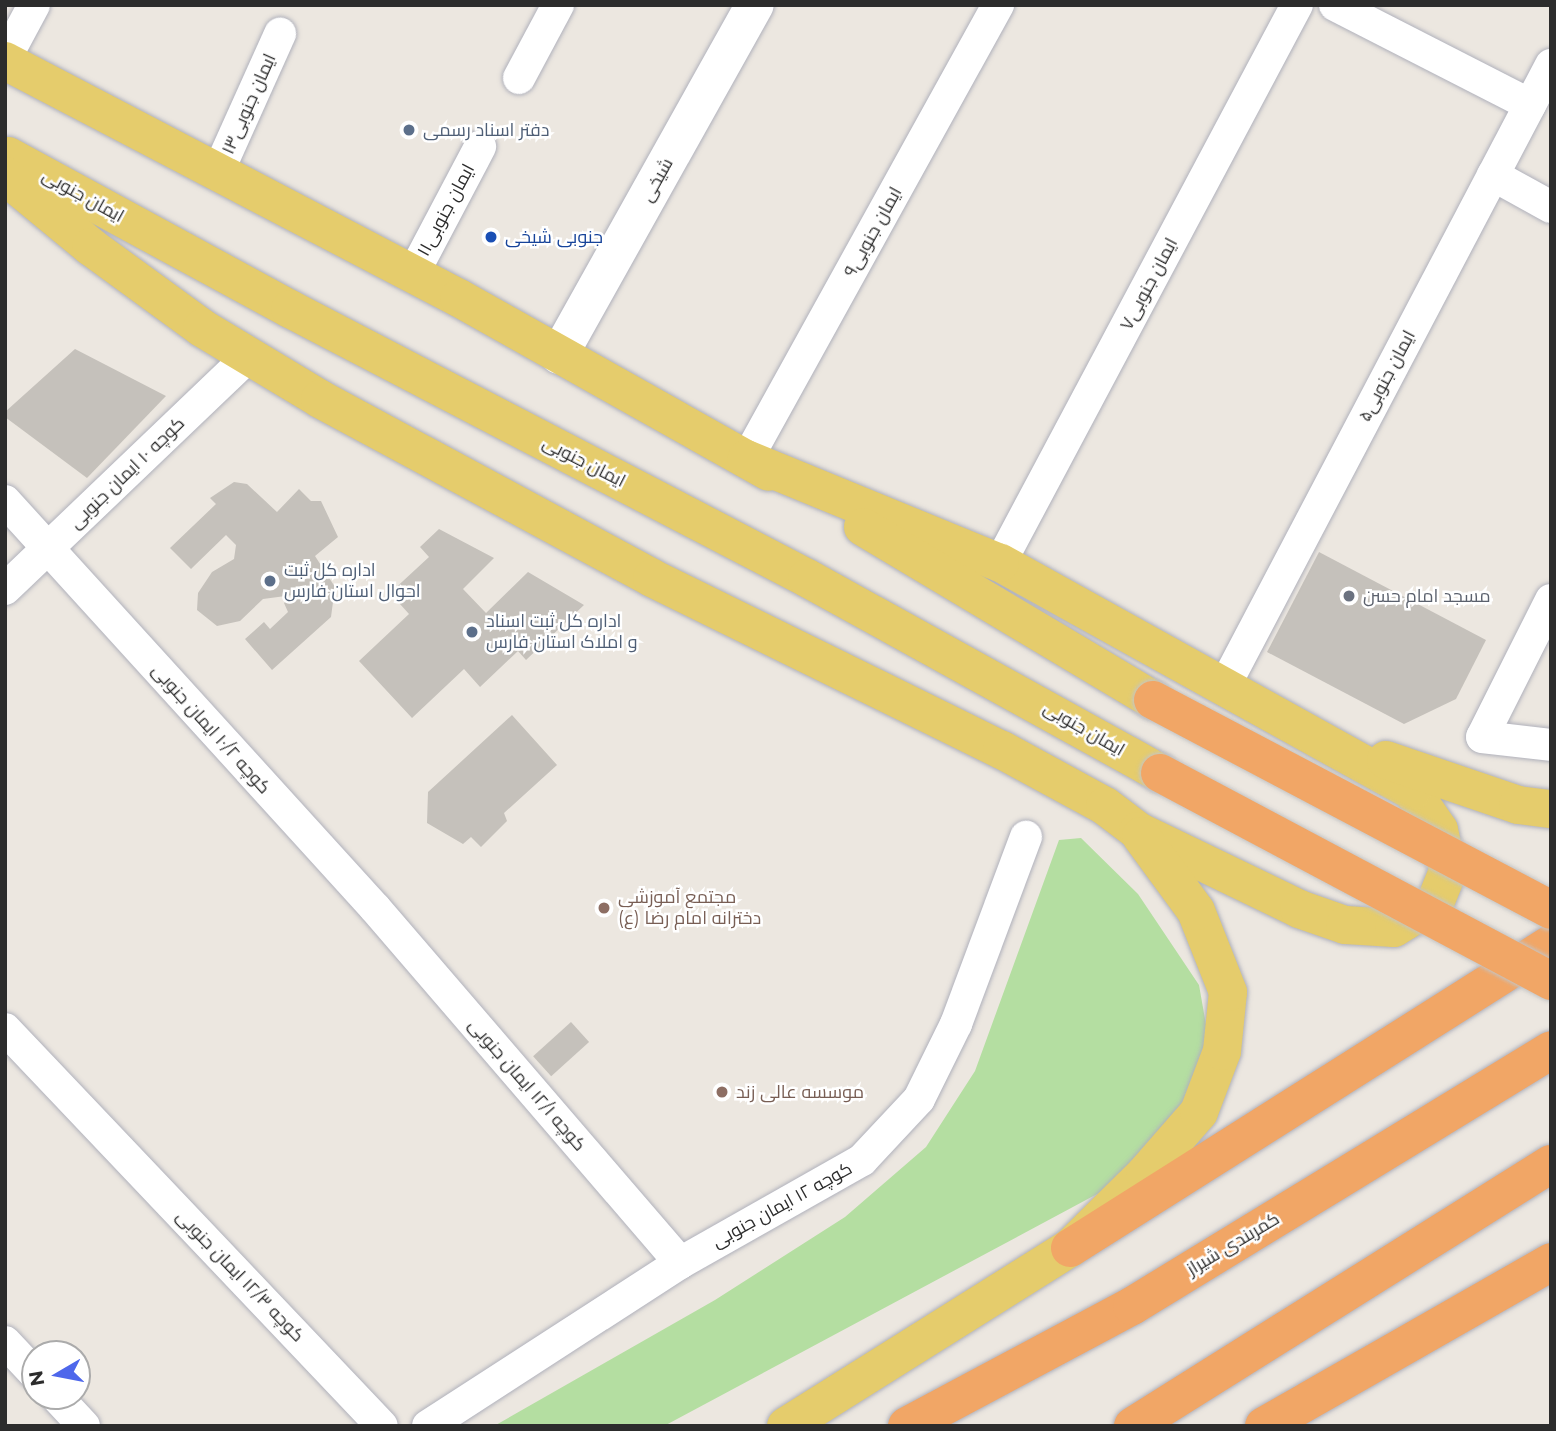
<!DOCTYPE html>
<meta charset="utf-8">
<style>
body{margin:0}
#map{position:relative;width:1556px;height:1431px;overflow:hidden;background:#ece7e0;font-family:Montserrat,Cairo,sans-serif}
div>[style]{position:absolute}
.green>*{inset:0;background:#b4dea1}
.building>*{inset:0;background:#c5c1bb;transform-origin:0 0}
.roads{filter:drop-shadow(0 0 2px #b0b1bb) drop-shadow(0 0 2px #b0b1bb)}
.street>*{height:32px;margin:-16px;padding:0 16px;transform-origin:16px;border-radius:16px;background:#fff}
.secondary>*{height:38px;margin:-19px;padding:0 19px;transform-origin:19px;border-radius:19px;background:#fff}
.primary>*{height:38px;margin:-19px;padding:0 19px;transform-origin:19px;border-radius:19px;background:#e5cc6c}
.highway>*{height:38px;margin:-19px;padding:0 19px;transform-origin:19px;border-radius:19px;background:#f1a666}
.bridges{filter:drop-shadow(0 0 2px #c4c4c4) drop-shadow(0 0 2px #c4c4c4)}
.highway-bridge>*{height:38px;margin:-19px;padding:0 19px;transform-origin:19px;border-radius:19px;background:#f1a666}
.dots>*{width:19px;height:19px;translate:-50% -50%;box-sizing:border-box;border:4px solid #fff;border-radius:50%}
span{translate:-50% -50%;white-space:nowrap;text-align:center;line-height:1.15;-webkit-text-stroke:5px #fff;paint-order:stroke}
.street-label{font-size:18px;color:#2c2c2c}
.service-label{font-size:18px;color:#4e5e75}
.left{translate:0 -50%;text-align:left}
.transit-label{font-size:18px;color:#164399}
.worship-label{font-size:18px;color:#5b616d}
.education-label{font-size:18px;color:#785e54}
.frame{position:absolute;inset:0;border:7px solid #2c2c2c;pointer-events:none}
.north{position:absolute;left:21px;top:1340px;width:70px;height:70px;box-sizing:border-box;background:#fff;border:2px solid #ababab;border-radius:50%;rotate:260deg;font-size:19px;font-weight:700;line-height:28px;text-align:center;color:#2c2c2c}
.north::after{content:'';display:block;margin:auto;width:24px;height:32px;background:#4e67eb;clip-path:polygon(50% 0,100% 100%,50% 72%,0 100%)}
</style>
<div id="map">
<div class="green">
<div style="clip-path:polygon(1081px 838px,1138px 894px,1199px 985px,1211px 1053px,1175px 1127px,1099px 1193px,664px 1426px,494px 1426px,715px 1300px,845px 1217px,926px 1147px,975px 1071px,1059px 840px)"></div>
</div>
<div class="building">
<div style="clip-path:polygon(75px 349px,166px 396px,87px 478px,5px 417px,5px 412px)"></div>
<div style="clip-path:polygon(234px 482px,247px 484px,277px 512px,299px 489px,311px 501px,321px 501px,338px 537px,315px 556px,335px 587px,331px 617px,272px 670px,245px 639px,264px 622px,270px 629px,288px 612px,284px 603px,293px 595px,263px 599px,240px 621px,217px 626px,197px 610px,198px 593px,212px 572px,234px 559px,236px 545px,226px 535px,191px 569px,170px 548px,216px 504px,210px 498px)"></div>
<div style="clip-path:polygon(439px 529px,494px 558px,463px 589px,486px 613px,528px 572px,584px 605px,526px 660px,518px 651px,480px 687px,464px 669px,412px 718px,359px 661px,409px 614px,390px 593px,429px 557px,420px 547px)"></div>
<div style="clip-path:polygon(1319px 552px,1486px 640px,1456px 699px,1404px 724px,1267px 652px)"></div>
<div style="clip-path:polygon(512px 715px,557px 765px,504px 813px,507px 821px,481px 847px,471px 837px,463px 844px,427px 823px,428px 792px)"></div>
<div style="left:571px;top:1022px;width:27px;height:51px;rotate:48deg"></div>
</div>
<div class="roads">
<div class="street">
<div style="left:1335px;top:5px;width:219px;rotate:27.1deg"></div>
<div style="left:5px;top:59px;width:61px;rotate:-61.8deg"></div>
<div style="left:519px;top:78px;width:83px;rotate:-61.9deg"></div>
<div style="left:217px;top:174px;width:154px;rotate:-65.8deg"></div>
<div style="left:1493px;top:175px;width:66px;rotate:28.9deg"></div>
<div style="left:413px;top:274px;width:144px;rotate:-62.2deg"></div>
<div style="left:747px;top:459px;width:519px;rotate:-61.06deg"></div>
<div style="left:5px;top:501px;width:550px;rotate:47.73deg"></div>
<div style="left:375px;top:908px;width:468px;rotate:49.3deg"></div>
<div style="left:1000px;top:563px;width:632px;rotate:-61.98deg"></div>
<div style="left:5px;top:589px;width:337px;rotate:-43.7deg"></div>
<div style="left:1551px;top:600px;width:153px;rotate:116.7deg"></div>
<div style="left:1482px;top:737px;width:69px;rotate:6.6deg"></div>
<div style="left:1224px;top:687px;width:703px;rotate:-62.27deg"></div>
<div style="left:5px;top:1029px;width:547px;rotate:46.48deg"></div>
<div style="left:5px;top:1342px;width:44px;rotate:46.8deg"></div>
<div style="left:56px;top:1396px;width:41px;rotate:47deg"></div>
<div style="left:428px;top:1426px;width:300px;rotate:-32.9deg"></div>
<div style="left:680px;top:1263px;width:209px;rotate:-29.5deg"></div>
<div style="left:862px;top:1160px;width:83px;rotate:-46.9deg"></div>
<div style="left:919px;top:1099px;width:84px;rotate:-63.7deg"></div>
<div style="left:956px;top:1024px;width:200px;rotate:-69.5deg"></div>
</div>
<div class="secondary">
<div style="left:559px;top:355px;width:401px;rotate:-60.8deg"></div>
</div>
<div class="primary">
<div style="left:5px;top:61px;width:512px;rotate:27.57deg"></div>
<div style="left:459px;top:298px;width:355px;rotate:29.3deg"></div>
<div style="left:8px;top:156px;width:321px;rotate:28.5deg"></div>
<div style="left:290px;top:309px;width:583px;rotate:27.49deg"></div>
<div style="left:807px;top:578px;width:403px;rotate:28.9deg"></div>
<div style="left:5px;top:176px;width:112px;rotate:39.5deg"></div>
<div style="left:91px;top:247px;width:137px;rotate:36.1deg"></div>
<div style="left:202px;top:328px;width:138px;rotate:31deg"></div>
<div style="left:320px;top:399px;width:377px;rotate:28.3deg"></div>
<div style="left:652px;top:578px;width:390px;rotate:26.2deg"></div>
<div style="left:1002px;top:750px;width:117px;rotate:28.5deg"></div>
<div style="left:1105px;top:806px;width:41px;rotate:37.1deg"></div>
<div style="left:1138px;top:831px;width:179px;rotate:25.8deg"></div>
<div style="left:1299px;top:909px;width:49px;rotate:19.2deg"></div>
<div style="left:1345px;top:925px;width:49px;rotate:3.5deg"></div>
<div style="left:1394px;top:928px;width:48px;rotate:-31.4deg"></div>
<div style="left:1435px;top:903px;width:35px;rotate:-68deg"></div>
<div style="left:1448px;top:871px;width:42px;rotate:-102.4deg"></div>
<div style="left:1439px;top:830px;width:47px;rotate:-124.7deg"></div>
<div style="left:1412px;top:791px;width:471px;rotate:-151deg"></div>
<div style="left:1000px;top:563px;width:274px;rotate:-157.7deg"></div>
<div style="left:863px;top:527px;width:338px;rotate:30.8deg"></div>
<div style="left:1386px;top:760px;width:139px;rotate:18.8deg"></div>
<div style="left:1518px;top:805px;width:33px;rotate:7deg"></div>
<div style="left:786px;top:1426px;width:335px;rotate:-32.1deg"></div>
<div style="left:1070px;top:1248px;width:105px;rotate:-44.6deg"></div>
<div style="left:1145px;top:1174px;width:82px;rotate:-48.9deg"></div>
<div style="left:1199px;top:1112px;width:65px;rotate:-69.3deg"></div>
<div style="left:1222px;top:1051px;width:59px;rotate:-84.2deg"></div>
<div style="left:1228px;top:992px;width:87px;rotate:-111.6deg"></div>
<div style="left:1196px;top:911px;width:93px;rotate:-126.3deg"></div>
</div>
<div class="highway">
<div style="left:1070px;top:1248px;width:569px;rotate:-32.29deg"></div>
<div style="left:907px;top:1426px;width:255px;rotate:-28.1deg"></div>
<div style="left:1132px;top:1306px;width:491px;rotate:-31.4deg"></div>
<div style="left:1133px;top:1426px;width:493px;rotate:-32.1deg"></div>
<div style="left:1264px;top:1426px;width:331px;rotate:-29.7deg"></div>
</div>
</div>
<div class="bridges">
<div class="highway-bridge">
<div style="left:1153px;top:700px;width:450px;rotate:27.8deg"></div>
<div style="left:1160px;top:773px;width:443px;rotate:28deg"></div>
</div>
</div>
<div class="dots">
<div style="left:409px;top:130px;background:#5c6f8a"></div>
<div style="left:491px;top:237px;background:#1a4fb4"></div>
<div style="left:270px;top:581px;background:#5c6f8a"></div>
<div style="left:1349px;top:596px;background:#6b7280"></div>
<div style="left:472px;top:632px;background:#5c6f8a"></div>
<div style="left:604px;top:908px;background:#8d6e63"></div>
<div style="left:722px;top:1092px;background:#8d6e63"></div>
</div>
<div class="street-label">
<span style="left:249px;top:104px;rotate:-66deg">ایمان جنوبی۱۳</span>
<span style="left:657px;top:180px;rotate:-61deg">شیخی</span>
<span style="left:83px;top:196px;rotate:29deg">ایمان جنوبی</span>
<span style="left:446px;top:210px;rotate:-62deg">ایمان جنوبی۱۱</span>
<span style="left:873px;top:232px;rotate:-61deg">ایمان جنوبی۹</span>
<span style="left:1149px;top:284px;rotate:-62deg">ایمان جنوبی۷</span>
<span style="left:1387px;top:376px;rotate:-62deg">ایمان جنوبی۵</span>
<span style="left:584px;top:462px;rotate:27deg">ایمان جنوبی</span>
<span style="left:127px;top:473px;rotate:-44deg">کوچه ۱۰ ایمان جنوبی</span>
<span style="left:211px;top:729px;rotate:48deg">کوچه ۱۰/۲ ایمان جنوبی</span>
<span style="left:1084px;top:729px;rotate:30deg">ایمان جنوبی</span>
<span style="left:527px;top:1085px;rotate:49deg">کوچه ۱۲/۱ ایمان جنوبی</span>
<span style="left:782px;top:1205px;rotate:-29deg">کوچه ۱۲ ایمان جنوبی</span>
<span style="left:1233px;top:1244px;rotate:-31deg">کمربندی شیراز</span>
<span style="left:240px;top:1276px;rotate:46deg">کوچه ۱۲/۳ ایمان جنوبی</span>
</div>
<div class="service-label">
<span class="left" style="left:423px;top:130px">دفتر اسناد رسمی</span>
<span class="left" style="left:284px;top:581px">اداره کل ثبت<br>احوال استان فارس</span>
<span class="left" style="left:486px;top:632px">اداره کل ثبت اسناد<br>و املاک استان فارس</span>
</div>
<div class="transit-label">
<span class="left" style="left:505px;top:237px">جنوبی شیخی</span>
</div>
<div class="worship-label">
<span class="left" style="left:1363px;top:596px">مسجد امام حسن</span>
</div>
<div class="education-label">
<span class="left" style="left:618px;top:908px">مجتمع آموزشی<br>دخترانه امام رضا (ع)</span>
<span class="left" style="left:736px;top:1092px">موسسه عالی زند</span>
</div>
<div class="frame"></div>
<div class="north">N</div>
</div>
